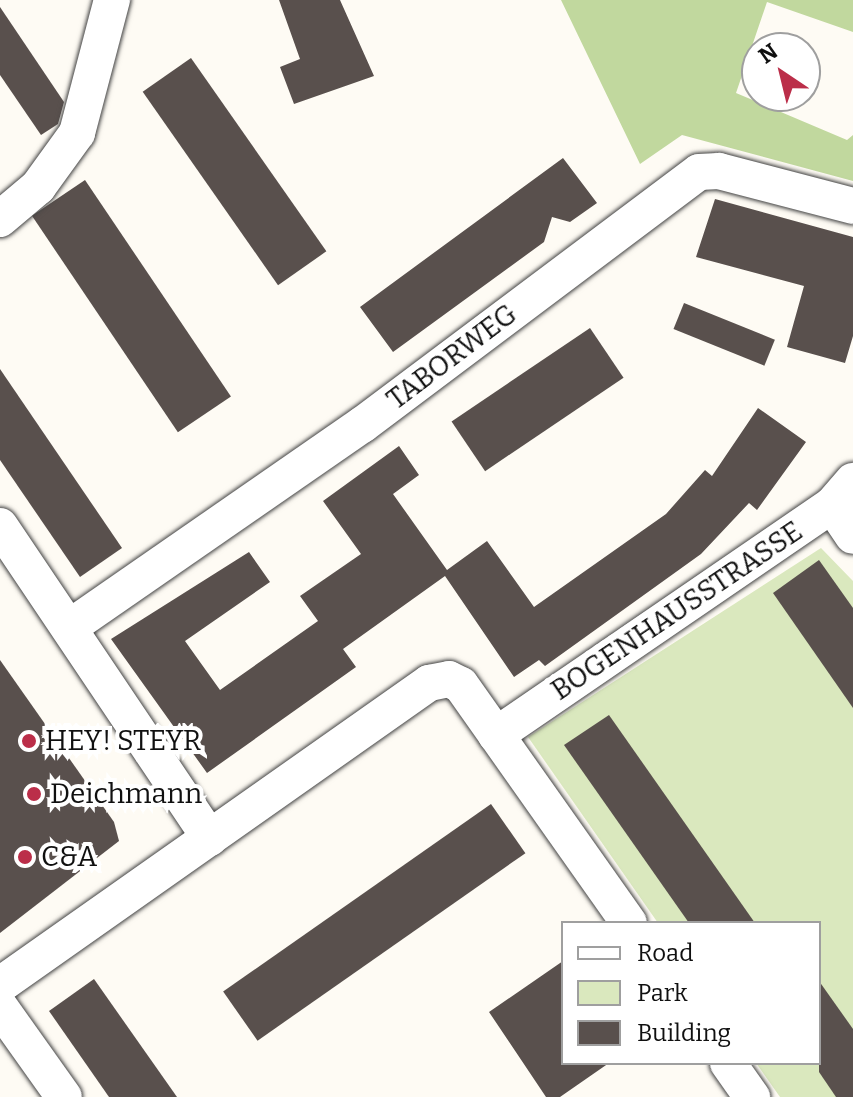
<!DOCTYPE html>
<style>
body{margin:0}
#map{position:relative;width:853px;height:1097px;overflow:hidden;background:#fefbf4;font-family:Bitter,serif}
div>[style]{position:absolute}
.green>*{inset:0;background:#dae8be}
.forest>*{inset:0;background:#c1d89e}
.building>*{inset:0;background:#59504d;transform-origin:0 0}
.roads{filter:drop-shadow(0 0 2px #434343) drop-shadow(0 0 2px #434343)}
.minor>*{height:36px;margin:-18px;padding:0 18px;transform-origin:18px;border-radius:18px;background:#fff}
.dots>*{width:22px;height:22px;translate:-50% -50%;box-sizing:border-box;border:4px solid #fff;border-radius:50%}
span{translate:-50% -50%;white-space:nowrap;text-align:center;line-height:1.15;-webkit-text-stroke:8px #fff;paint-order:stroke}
.street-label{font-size:28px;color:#101010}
.poi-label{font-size:28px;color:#101010}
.left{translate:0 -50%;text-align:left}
.legend{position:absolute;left:561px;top:921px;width:260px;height:144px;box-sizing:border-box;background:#fff;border:2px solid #9f9f9f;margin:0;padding:10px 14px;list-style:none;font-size:24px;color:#101010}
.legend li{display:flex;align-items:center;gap:16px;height:40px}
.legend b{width:40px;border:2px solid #9f9f9f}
.north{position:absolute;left:741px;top:32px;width:80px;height:80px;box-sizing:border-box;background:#fff;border:2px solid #9f9f9f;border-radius:50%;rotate:325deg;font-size:22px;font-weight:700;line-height:32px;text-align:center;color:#101010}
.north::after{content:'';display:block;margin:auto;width:28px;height:36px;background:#bb2e49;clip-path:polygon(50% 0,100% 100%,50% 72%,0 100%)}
</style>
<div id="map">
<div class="green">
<div style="clip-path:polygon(821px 548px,853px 581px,853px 1097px,780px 1097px,756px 1063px,819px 1063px,819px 923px,658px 923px,528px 737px)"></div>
</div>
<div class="forest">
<div style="clip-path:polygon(561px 0,853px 0,853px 32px,767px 2px,736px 93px,847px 140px,853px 135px,853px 181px,682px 135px,640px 164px)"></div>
</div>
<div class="building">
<div style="clip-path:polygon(279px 0,340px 0,374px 76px,294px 104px,280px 67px,300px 59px)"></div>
<div style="clip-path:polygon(0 7px,64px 102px,58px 124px,41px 135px,0 75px)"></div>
<div style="left:191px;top:58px;width:236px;height:59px;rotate:55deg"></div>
<div style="clip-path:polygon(563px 158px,597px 203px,570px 222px,552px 217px,544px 242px,393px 352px,360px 307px)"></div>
<div style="left:85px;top:180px;width:261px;height:64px;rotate:56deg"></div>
<div style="clip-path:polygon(715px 199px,853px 237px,853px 336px,845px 363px,787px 347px,804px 286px,696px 257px)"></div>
<div style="left:684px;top:303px;width:98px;height:28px;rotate:22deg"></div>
<div style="left:590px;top:328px;width:60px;height:167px;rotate:56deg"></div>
<div style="clip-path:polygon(0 369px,122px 548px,80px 577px,0 460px)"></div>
<div style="clip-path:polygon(758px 408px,806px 442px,757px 510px,749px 503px,701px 554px,545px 666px,539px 660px,514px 677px,445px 576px,343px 649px,356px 667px,207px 773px,111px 639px,249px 552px,270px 582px,185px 641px,220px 690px,318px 621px,300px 596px,361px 554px,323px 501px,399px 446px,419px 475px,393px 494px,447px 570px,487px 541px,534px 607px,666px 514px,705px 470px,712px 476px)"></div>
<div style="clip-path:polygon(819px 560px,853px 608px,853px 708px,773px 593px)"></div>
<div style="clip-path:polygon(0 660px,114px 822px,119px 841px,0 933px)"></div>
<div style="clip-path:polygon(609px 715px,755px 923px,689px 923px,564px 745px)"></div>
<div style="left:491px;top:804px;width:60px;height:327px;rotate:55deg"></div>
<div style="clip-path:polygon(563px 961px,563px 1063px,609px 1063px,560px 1097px,546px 1097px,489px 1012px)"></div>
<div style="clip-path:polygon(94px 979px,177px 1097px,109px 1097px,49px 1011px)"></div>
<div style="clip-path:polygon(819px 981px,853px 1029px,853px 1097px,836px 1097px,819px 1072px)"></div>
</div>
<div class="roads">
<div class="minor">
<div style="left:0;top:219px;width:50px;rotate:-40.1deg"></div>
<div style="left:38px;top:187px;width:67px;rotate:-54.2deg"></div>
<div style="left:77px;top:133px;width:138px;rotate:-75.3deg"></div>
<div style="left:832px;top:505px;width:37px;rotate:56deg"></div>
<div style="left:0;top:526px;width:376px;rotate:56.1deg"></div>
<div style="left:70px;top:627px;width:355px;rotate:-34.7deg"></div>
<div style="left:362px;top:425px;width:421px;rotate:-36.9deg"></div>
<div style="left:699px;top:172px;width:20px;rotate:-3deg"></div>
<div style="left:719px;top:171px;width:138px;rotate:14.6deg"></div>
<div style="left:496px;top:735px;width:407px;rotate:-34.4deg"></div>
<div style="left:832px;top:505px;width:32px;rotate:-49deg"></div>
<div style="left:0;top:985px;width:525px;rotate:-35.14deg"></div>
<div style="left:429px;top:683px;width:20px;rotate:-11deg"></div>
<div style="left:449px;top:679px;width:13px;rotate:27deg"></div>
<div style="left:461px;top:685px;width:291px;rotate:54.8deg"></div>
<div style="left:0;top:1007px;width:110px;rotate:54.6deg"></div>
<div style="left:728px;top:1063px;width:42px;rotate:54.8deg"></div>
</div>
</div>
<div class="dots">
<div style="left:29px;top:741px;background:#bb2e49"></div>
<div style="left:34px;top:794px;background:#bb2e49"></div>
<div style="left:25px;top:857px;background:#bb2e49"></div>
</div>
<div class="street-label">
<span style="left:452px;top:357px;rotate:-37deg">TABORWEG</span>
<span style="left:677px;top:611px;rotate:-34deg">BOGENHAUSSTRASSE</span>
</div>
<div class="poi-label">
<span class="left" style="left:45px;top:741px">HEY! STEYR</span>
<span class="left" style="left:50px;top:794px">Deichmann</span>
<span class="left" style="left:41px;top:857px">C&amp;A</span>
</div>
<ul class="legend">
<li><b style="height:10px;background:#fff"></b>Road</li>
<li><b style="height:22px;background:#dae8be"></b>Park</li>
<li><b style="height:22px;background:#59504d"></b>Building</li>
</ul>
<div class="north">N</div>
</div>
